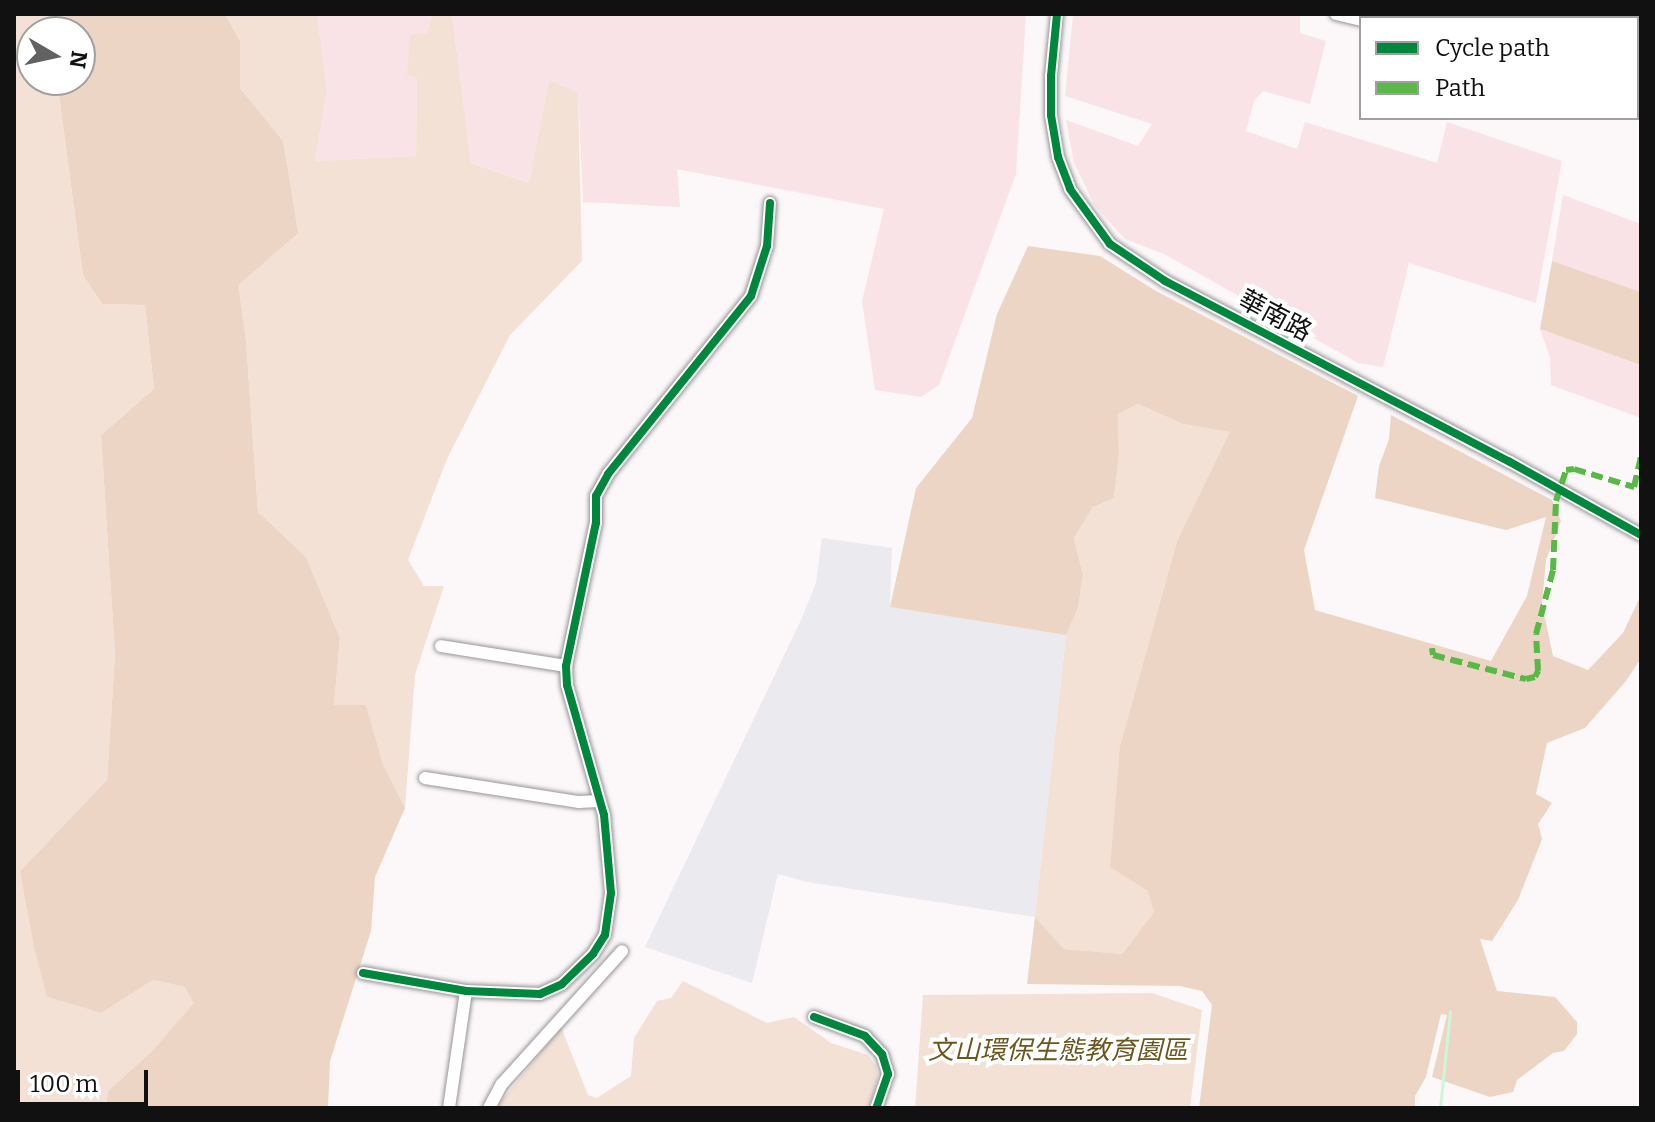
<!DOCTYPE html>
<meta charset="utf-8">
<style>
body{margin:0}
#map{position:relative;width:1655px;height:1122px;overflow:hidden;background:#fcf7f8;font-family:Bitter,"Noto Sans TC",serif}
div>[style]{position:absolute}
.industrial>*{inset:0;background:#ebeaee}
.farmland>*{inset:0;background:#f9e3e6;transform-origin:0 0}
.green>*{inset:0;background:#f3e1d6}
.forest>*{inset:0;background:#ecd5c4}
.stream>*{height:3px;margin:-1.5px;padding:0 1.5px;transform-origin:1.5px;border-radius:1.5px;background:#cbf8d8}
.roads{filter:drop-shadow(0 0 2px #979595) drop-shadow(0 0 2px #979595)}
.minor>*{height:12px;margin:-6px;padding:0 6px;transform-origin:6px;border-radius:6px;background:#fffefe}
.quiet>*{height:6px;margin-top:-3px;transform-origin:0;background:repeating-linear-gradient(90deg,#58b947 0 12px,transparent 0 18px)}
.cycleway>*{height:8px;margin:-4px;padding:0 4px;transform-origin:4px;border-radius:4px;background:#00873e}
span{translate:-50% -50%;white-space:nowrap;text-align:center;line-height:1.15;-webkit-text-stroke:8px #fff;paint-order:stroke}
.street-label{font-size:26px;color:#111}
.park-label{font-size:26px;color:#6d561d;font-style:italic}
.frame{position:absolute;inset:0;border:16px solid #111;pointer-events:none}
.legend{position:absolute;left:1359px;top:16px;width:280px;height:104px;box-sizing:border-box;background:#fff;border:2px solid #a0a0a0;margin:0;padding:10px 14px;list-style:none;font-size:24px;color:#111}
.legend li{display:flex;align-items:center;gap:16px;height:40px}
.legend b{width:40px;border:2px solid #a0a0a0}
.north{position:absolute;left:16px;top:16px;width:80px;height:80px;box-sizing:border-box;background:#fff;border:2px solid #a0a0a0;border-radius:50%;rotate:99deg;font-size:22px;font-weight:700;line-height:32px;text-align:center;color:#111}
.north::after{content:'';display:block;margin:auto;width:28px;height:36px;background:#636262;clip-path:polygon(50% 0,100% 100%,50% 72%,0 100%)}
.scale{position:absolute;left:16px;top:1070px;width:132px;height:36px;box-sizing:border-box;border:4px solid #111;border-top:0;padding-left:10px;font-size:24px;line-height:28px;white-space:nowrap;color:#111;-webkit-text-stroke:6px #fff;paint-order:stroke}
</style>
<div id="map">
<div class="industrial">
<div style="clip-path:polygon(822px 538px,892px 548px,890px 607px,1066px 635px,1035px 917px,807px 882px,778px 874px,752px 983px,645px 947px,801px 620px,816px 583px)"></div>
</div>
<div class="farmland">
<div style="clip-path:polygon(317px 14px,432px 14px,427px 33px,410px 36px,417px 78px,416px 156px,315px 161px,327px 90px)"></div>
<div style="clip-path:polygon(452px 14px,1026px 14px,1016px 174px,939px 385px,921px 397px,875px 390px,862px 301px,884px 209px,677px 169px,680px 207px,583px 202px,578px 92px,549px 80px,529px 183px,471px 163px)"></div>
<div style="clip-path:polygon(1073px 14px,1300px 14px,1300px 33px,1326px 41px,1310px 104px,1263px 91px,1254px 101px,1246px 131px,1297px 149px,1305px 122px,1437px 163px,1447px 122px,1562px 161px,1536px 303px,1409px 263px,1383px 367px,1358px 363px,1164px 254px,1125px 239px,1095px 206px,1074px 163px,1066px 120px,1138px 146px,1152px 124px,1065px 96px)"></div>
<div style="left:1470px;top:14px;width:117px;height:4px"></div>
<div style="clip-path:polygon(1563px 195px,1641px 224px,1641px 292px,1552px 261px)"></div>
<div style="clip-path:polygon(1540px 329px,1641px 365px,1641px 418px,1551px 385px,1550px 358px)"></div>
</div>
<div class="green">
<div style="clip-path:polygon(14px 14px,64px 14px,60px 32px,32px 32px,32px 80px,57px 80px,83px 275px,102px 304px,145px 305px,154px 389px,101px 435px,115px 655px,107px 780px,20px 871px,47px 997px,101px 1013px,153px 980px,185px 987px,195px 1003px,152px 1051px,108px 1091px,106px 1108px,14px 1108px)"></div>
<div style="clip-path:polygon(225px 14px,317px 14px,327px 90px,315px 161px,416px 156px,417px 78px,407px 75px,410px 35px,427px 33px,432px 14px,452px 14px,471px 163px,529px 183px,549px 80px,578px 92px,582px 261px,510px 335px,447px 459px,408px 560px,424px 586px,444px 586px,415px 675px,405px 808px,383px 764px,366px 705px,334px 705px,340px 638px,306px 557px,258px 512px,246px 341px,237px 285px,283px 141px,240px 88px,240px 41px)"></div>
<div style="clip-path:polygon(1138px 404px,1183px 424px,1231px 432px,1177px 541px,1120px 746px,1154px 912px,1122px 954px,1064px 949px,1035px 917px,1066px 635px,1078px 608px,1083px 575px,1074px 538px,1093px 507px,1114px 498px,1119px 455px,1118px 414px)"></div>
<div style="clip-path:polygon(683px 981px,767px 1023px,794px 1017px,831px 1043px,868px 1055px,876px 1066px,878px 1076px,869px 1108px,496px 1108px,561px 1027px,588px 1095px,597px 1098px,631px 1076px,634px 1038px,657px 1001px,671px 998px)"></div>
<div style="clip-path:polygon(1152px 993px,1202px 1010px,1190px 1108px,915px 1108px,923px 995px)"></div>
</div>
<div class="forest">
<div style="clip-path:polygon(64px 14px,225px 14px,240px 41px,240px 88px,283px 141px,298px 233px,238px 285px,246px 341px,258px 512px,306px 557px,340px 638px,334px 705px,366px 705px,383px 764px,405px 808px,375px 877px,371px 931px,330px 1061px,328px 1108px,106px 1108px,108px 1091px,152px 1051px,194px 1003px,185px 987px,153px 980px,101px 1013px,47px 997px,34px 947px,20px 871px,107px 780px,115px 655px,101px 435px,154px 389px,145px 305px,102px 304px,83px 275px,57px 80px,80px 80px,80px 32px,60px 32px)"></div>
<div style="clip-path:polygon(1028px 246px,1100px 256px,1156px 291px,1358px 396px,1304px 550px,1315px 610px,1491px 661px,1527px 596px,1546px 517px,1506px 530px,1375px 498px,1379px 466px,1389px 439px,1391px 415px,1552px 500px,1561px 521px,1546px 560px,1542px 604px,1553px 656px,1588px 670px,1623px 633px,1641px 595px,1641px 658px,1626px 681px,1585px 728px,1547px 743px,1536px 794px,1552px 803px,1538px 824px,1542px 839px,1518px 900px,1492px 941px,1480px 939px,1497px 991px,1555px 997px,1577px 1022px,1577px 1034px,1564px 1051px,1553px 1053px,1517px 1080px,1513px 1092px,1490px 1097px,1432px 1077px,1447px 1015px,1441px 1014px,1426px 1077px,1415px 1096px,1415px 1108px,1199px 1108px,1212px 1005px,1202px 991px,1180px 986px,1027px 984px,1035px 917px,1064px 949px,1122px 954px,1154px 912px,1148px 891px,1110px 867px,1120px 746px,1177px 541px,1230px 432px,1183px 424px,1138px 404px,1118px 414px,1119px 455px,1114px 498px,1093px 507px,1074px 538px,1083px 575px,1078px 608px,1066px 635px,890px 607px,916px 488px,972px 418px,997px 314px)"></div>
<div style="clip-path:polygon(1552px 261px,1641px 292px,1641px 365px,1540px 329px)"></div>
</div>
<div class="stream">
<div style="left:1440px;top:1108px;width:97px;rotate:-84.1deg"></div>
</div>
<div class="roads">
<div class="minor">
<div style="left:1057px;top:14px;width:62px;rotate:95.5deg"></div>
<div style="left:1051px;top:76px;width:39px;rotate:90deg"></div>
<div style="left:1051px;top:115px;width:43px;rotate:80.5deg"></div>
<div style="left:1058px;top:157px;width:34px;rotate:69deg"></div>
<div style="left:1070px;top:189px;width:68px;rotate:54deg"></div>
<div style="left:1110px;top:244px;width:66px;rotate:33.9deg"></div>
<div style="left:1165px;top:281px;width:390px;rotate:27.7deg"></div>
<div style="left:1510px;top:462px;width:150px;rotate:29.1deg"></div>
<div style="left:1336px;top:14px;width:26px;rotate:13deg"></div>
<div style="left:1588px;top:18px;width:4px;rotate:-76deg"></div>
<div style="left:441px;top:646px;width:127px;rotate:9.1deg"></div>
<div style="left:425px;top:778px;width:156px;rotate:8.9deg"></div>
<div style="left:579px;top:802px;width:20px;rotate:-3deg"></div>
<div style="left:363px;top:973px;width:105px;rotate:9.9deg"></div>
<div style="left:466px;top:991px;width:74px;rotate:2.3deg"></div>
<div style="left:540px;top:994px;width:24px;rotate:-24deg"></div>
<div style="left:562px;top:984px;width:43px;rotate:-44.1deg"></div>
<div style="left:593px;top:954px;width:22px;rotate:-58deg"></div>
<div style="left:605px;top:935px;width:42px;rotate:-81.9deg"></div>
<div style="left:611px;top:893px;width:78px;rotate:-95.1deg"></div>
<div style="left:604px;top:815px;width:135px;rotate:-105.9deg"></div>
<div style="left:567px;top:685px;width:19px;rotate:-93deg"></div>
<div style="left:566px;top:666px;width:146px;rotate:-78.2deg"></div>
<div style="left:596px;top:523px;width:27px;rotate:-90deg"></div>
<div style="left:596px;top:496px;width:25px;rotate:-61deg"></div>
<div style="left:608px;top:474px;width:228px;rotate:-51.2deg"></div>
<div style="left:751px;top:296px;width:52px;rotate:-72.3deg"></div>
<div style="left:767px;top:246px;width:43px;rotate:-86deg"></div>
<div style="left:814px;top:1017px;width:54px;rotate:20.4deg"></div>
<div style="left:865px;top:1036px;width:25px;rotate:47deg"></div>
<div style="left:882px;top:1054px;width:21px;rotate:73deg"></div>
<div style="left:888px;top:1074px;width:36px;rotate:109deg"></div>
<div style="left:449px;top:1108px;width:118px;rotate:-81.7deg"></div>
<div style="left:489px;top:1108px;width:27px;rotate:-62deg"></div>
<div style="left:502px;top:1084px;width:179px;rotate:-47.9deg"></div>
</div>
</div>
<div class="quiet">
<div style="left:1432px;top:648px;width:7px;rotate:82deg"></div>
<div style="left:1433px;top:655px;width:96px;rotate:14.5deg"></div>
<div style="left:1526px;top:679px;width:9px;rotate:-13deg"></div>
<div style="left:1535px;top:677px;width:7px;rotate:-63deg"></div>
<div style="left:1538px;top:671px;width:37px;rotate:-93deg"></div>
<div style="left:1536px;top:634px;width:66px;rotate:-75.1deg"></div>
<div style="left:1553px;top:570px;width:69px;rotate:-87.5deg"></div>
<div style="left:1556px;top:501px;width:33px;rotate:-72deg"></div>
<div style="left:1566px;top:470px;width:8px;rotate:-7deg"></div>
<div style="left:1574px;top:469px;width:63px;rotate:16.7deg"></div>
<div style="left:1634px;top:487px;width:31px;rotate:-77deg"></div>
</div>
<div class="cycleway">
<div style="left:1057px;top:14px;width:62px;rotate:95.5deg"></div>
<div style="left:1051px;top:76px;width:39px;rotate:90deg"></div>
<div style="left:1051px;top:115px;width:43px;rotate:80.5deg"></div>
<div style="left:1058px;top:157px;width:34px;rotate:69deg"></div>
<div style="left:1070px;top:189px;width:68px;rotate:54deg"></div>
<div style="left:1110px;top:244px;width:66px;rotate:33.9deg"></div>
<div style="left:1165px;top:281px;width:390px;rotate:27.7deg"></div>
<div style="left:1510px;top:462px;width:150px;rotate:29.1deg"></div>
<div style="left:363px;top:973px;width:105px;rotate:9.9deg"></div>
<div style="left:466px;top:991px;width:74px;rotate:2.3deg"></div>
<div style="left:540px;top:994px;width:24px;rotate:-24deg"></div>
<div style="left:562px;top:984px;width:43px;rotate:-44.1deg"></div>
<div style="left:593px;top:954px;width:22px;rotate:-58deg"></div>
<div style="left:605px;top:935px;width:42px;rotate:-81.9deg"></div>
<div style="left:611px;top:893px;width:78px;rotate:-95.1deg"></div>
<div style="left:604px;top:815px;width:135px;rotate:-105.9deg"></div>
<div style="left:567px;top:685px;width:19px;rotate:-93deg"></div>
<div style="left:566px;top:666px;width:146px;rotate:-78.2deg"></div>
<div style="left:596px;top:523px;width:27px;rotate:-90deg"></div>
<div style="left:596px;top:496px;width:25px;rotate:-61deg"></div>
<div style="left:608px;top:474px;width:228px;rotate:-51.2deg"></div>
<div style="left:751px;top:296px;width:52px;rotate:-72.3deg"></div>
<div style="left:767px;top:246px;width:43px;rotate:-86deg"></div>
<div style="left:814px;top:1017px;width:54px;rotate:20.4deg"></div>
<div style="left:865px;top:1036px;width:25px;rotate:47deg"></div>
<div style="left:882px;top:1054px;width:21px;rotate:73deg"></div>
<div style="left:888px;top:1074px;width:36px;rotate:109deg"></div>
</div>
<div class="street-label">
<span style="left:1275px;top:316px;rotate:28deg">華南路</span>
</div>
<div class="park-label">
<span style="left:1058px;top:1051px">文山環保生態教育園區</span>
</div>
<div class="frame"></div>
<ul class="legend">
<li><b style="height:10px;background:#00873e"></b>Cycle path</li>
<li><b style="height:10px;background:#58b947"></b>Path</li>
</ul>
<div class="north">N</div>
<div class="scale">100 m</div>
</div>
